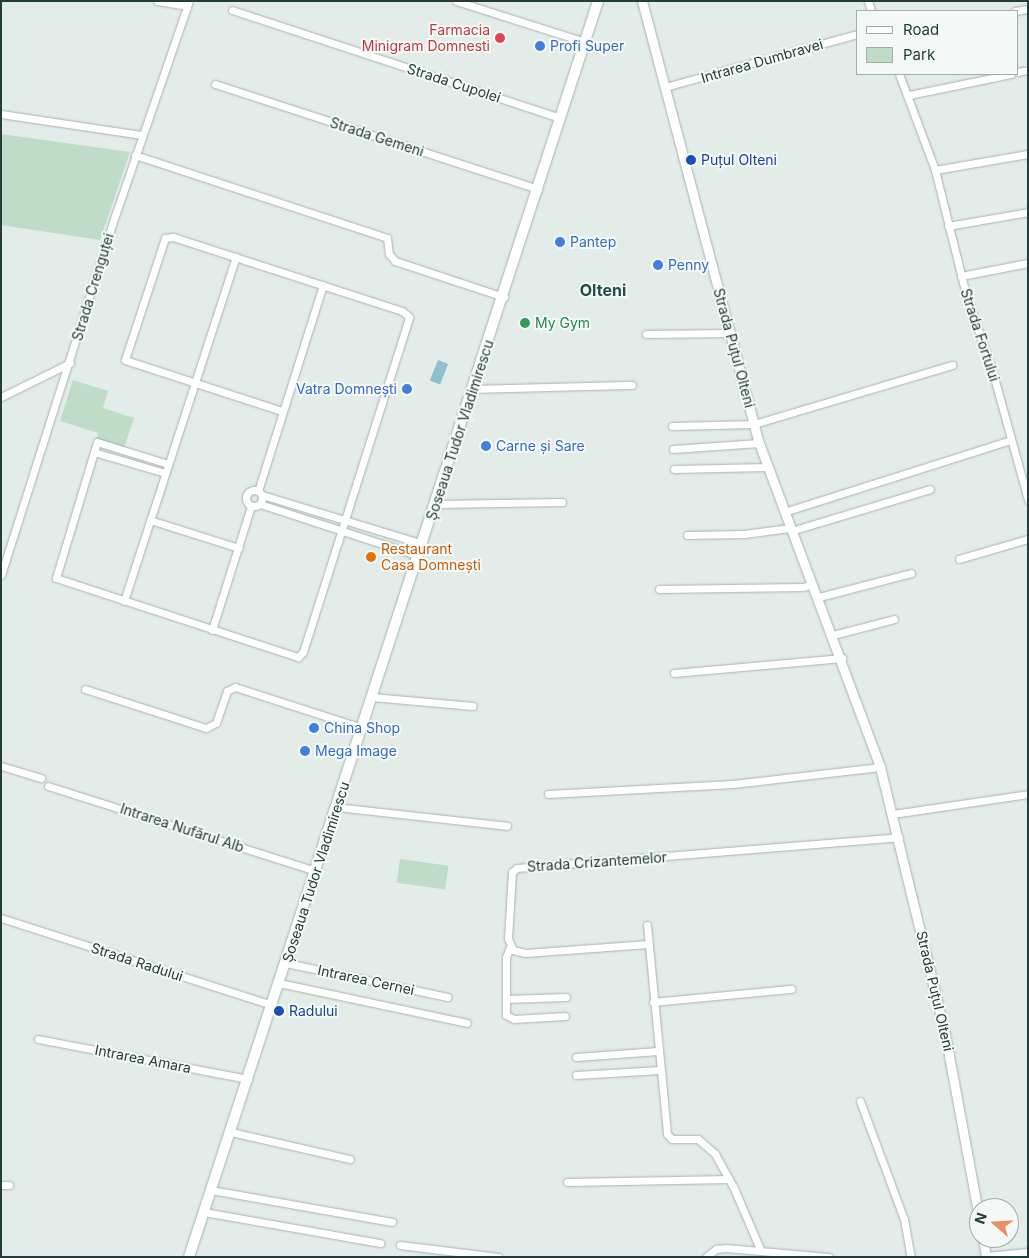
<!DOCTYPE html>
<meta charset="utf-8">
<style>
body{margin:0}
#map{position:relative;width:1029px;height:1258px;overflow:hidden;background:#e4ece9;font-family:Inter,sans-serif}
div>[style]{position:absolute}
.green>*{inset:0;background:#bedcc8;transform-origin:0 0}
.water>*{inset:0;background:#8fc0ce;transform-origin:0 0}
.roads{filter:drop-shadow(0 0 1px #a7b4b0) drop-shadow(0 0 1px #a7b4b0)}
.minor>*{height:7px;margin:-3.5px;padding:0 3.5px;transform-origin:3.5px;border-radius:3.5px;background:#fff}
.minor>.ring{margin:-3.5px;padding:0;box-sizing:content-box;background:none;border:7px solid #fff;border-radius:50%}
.tertiary>*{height:9px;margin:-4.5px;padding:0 4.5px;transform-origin:4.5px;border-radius:4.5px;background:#fff}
.secondary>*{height:10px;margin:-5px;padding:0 5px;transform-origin:5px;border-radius:5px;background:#fff}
.dots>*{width:14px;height:14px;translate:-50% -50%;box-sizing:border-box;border:2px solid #f4f9f7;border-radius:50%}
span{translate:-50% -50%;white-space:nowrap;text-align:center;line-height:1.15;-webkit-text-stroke:4px #f4f9f7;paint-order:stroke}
.health-label{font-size:14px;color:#be3a42}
.right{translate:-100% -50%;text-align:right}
.shop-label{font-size:14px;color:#366cbe}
.left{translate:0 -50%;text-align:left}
.street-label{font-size:14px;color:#243d38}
.transit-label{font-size:14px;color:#164399}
.leisure-label{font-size:14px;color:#27864d}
.food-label{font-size:14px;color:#c56008}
.quarter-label{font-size:16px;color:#214e46;font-weight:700}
.frame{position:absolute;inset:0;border:2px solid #243d38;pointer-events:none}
.legend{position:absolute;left:856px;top:10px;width:162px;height:65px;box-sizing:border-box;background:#f4f9f7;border:1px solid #a1aeab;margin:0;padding:6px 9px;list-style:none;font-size:15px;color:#243d38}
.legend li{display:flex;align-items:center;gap:10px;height:25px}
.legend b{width:25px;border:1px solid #a1aeab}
.north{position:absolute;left:969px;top:1198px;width:50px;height:50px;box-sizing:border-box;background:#f4f9f7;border:1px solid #a1aeab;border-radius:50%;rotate:289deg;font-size:14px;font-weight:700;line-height:20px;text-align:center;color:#243d38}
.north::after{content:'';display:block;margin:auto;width:18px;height:22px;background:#ea8e64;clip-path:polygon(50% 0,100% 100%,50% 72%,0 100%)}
</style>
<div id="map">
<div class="green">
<div style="clip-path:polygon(1px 134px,130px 152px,100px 240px,1px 225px)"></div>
<div style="clip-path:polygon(73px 380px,108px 391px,103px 408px,134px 418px,124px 448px,96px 440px,98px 433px,60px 421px)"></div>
<div style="left:400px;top:859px;width:49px;height:24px;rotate:8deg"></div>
</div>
<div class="water">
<div style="left:438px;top:360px;width:11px;height:22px;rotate:22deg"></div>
</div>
<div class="roads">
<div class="minor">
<div style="left:157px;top:1px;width:30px;rotate:9deg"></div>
<div style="left:456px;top:1px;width:135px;rotate:17.6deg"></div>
<div style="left:868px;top:1px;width:10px;rotate:73deg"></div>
<div style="left:232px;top:10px;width:346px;rotate:18.2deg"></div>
<div style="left:1015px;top:11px;width:13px;rotate:-9deg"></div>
<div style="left:1018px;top:72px;width:10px;rotate:-11deg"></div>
<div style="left:899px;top:74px;width:103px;rotate:69.4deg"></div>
<div style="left:935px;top:170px;width:132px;rotate:76deg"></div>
<div style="left:967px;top:298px;width:76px;rotate:70.9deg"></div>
<div style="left:992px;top:370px;width:135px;rotate:74.5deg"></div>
<div style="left:215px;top:84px;width:340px;rotate:18deg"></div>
<div style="left:665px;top:87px;width:200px;rotate:-15.4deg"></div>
<div style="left:909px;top:95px;width:104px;rotate:-11.6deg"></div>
<div style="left:1px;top:114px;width:143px;rotate:8.5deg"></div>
<div style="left:135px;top:155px;width:265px;rotate:18.2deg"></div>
<div style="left:387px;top:238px;width:16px;rotate:83deg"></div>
<div style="left:389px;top:254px;width:9px;rotate:49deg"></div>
<div style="left:395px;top:261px;width:115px;rotate:18.3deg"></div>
<div style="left:935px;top:170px;width:94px;rotate:-9.8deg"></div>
<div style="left:948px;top:226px;width:81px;rotate:-9.9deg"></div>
<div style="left:961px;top:276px;width:68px;rotate:-11deg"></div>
<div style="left:646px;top:334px;width:85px;rotate:-0.7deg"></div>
<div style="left:474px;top:389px;width:158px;rotate:-1.5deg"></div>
<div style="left:1px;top:397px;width:77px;rotate:-26.2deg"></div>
<div style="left:672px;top:426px;width:82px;rotate:-1.4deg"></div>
<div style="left:754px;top:424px;width:207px;rotate:-16.6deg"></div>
<div style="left:673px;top:449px;width:86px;rotate:-4deg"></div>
<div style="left:94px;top:452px;width:74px;rotate:16.5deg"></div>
<div style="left:168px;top:464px;width:74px;rotate:-162.8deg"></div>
<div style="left:97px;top:442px;width:142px;rotate:106.8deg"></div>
<div style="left:56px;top:578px;width:255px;rotate:18.1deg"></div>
<div style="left:298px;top:657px;width:7px;rotate:-45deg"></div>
<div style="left:303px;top:652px;width:351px;rotate:-72.4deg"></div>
<div style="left:409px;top:317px;width:9px;rotate:-139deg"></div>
<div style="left:402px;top:311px;width:241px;rotate:-162.1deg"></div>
<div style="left:173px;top:237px;width:8px;rotate:173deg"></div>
<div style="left:165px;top:238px;width:128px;rotate:108.2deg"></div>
<div style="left:125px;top:360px;width:165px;rotate:18deg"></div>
<div style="left:674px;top:469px;width:93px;rotate:-1.2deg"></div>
<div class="ring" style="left:246px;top:490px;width:9px;height:9px"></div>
<div style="left:258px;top:491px;width:216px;rotate:-72.5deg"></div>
<div style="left:262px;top:495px;width:168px;rotate:16.9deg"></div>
<div style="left:260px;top:504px;width:167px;rotate:18.1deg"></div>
<div style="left:436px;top:504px;width:126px;rotate:-0.9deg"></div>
<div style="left:784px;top:512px;width:238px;rotate:-17.6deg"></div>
<div style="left:150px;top:520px;width:93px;rotate:17.5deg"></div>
<div style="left:791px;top:531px;width:145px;rotate:-16.8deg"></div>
<div style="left:687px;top:535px;width:57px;rotate:-1deg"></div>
<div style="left:744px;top:534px;width:46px;rotate:-7.4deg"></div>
<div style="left:959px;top:559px;width:72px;rotate:-16.2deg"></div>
<div style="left:1px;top:575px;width:380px;rotate:-72.4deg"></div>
<div style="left:116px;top:213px;width:224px;rotate:-71deg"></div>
<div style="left:659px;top:589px;width:144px;rotate:-0.8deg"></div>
<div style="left:803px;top:587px;width:10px;rotate:-17deg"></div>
<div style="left:819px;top:597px;width:95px;rotate:-14.6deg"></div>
<div style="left:124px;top:601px;width:362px;rotate:-72deg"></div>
<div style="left:212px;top:630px;width:130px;rotate:-72.5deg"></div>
<div style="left:833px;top:635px;width:63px;rotate:-14.7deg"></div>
<div style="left:674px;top:673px;width:169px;rotate:-5.1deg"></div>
<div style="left:85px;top:689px;width:127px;rotate:17.9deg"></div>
<div style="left:206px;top:728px;width:11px;rotate:-27deg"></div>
<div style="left:216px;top:723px;width:34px;rotate:-71deg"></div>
<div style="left:227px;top:691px;width:9px;rotate:-27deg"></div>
<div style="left:235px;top:687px;width:133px;rotate:17.9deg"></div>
<div style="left:372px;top:697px;width:101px;rotate:5.1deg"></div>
<div style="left:1px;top:766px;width:42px;rotate:16.7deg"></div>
<div style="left:48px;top:786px;width:281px;rotate:17.6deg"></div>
<div style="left:548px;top:794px;width:185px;rotate:-3.1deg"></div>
<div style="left:733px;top:784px;width:148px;rotate:-6.6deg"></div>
<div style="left:336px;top:807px;width:172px;rotate:6.3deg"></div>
<div style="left:893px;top:814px;width:136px;rotate:-8.4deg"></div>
<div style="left:1px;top:918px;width:285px;rotate:17.8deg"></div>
<div style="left:647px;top:925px;width:210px;rotate:84.5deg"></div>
<div style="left:667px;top:1134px;width:7px;rotate:45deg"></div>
<div style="left:672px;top:1139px;width:26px"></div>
<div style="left:698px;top:1139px;width:23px;rotate:41deg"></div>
<div style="left:715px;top:1154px;width:37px;rotate:61deg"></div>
<div style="left:733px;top:1186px;width:69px;rotate:66.8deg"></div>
<div style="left:648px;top:944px;width:123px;rotate:175.8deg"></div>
<div style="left:525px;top:953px;width:12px;rotate:-166deg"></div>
<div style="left:513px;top:950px;width:13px;rotate:-113deg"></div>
<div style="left:508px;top:938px;width:66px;rotate:-86.5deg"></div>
<div style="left:512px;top:872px;width:6px;rotate:-39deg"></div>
<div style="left:517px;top:868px;width:383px;rotate:-4.6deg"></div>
<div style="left:510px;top:947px;width:11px;rotate:112deg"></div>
<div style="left:506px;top:957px;width:58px;rotate:90deg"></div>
<div style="left:506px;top:1015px;width:9px;rotate:27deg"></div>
<div style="left:514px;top:1019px;width:51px;rotate:-3.4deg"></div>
<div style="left:286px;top:963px;width:165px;rotate:11.9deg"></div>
<div style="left:279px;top:983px;width:192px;rotate:12deg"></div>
<div style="left:506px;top:999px;width:60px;rotate:-1.9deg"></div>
<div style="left:653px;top:1002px;width:139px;rotate:-5.4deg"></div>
<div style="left:38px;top:1039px;width:214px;rotate:10.8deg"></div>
<div style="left:576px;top:1057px;width:82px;rotate:-4.2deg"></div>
<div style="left:576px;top:1075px;width:84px;rotate:-3.4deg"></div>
<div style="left:860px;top:1101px;width:126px;rotate:69.6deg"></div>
<div style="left:904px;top:1219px;width:39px;rotate:80deg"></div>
<div style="left:231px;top:1132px;width:122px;rotate:12.8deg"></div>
<div style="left:567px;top:1182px;width:162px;rotate:-1.1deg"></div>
<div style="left:1px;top:1185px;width:8px"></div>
<div style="left:211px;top:1190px;width:184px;rotate:10deg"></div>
<div style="left:204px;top:1212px;width:179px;rotate:10deg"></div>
<div style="left:400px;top:1245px;width:99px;rotate:7deg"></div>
<div style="left:706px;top:1257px;width:13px;rotate:-39deg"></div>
<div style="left:716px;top:1249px;width:10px;rotate:-6deg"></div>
<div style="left:726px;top:1248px;width:103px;rotate:5deg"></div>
</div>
<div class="tertiary">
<div style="left:642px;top:1px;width:457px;rotate:75.2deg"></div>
<div style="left:759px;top:443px;width:346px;rotate:69.5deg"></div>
<div style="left:880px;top:767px;width:275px;rotate:76.3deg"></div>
<div style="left:945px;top:1034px;width:186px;rotate:79.5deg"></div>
<div style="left:983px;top:1238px;width:19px;rotate:81deg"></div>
<div style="left:986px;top:1257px;width:42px;rotate:-5.4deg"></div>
</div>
<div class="secondary">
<div style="left:189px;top:1257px;width:1321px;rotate:-71.96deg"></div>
</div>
</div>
<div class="dots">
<div style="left:500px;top:38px;background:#e0444e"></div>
<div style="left:540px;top:46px;background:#3f7fe0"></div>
<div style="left:691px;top:160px;background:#1a4fb4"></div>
<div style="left:560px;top:242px;background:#3f7fe0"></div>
<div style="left:658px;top:265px;background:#3f7fe0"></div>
<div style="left:525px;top:323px;background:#2e9e5b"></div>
<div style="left:407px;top:389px;background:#3f7fe0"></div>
<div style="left:486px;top:446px;background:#3f7fe0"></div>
<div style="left:371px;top:557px;background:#e8710a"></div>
<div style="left:314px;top:728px;background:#3f7fe0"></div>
<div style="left:305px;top:751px;background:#3f7fe0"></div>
<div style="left:279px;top:1011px;background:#1a4fb4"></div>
</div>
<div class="health-label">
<span class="right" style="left:490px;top:38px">Farmacia<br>Minigram Domnesti</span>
</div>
<div class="shop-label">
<span class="left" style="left:550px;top:46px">Profi Super</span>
<span class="left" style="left:570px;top:242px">Pantep</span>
<span class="left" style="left:668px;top:265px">Penny</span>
<span class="right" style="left:397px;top:389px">Vatra Domnești</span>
<span class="left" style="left:496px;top:446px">Carne și Sare</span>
<span class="left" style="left:324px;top:728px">China Shop</span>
<span class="left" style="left:315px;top:751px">Mega Image</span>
</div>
<div class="street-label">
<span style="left:762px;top:61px;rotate:-16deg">Intrarea Dumbravei</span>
<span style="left:454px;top:83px;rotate:18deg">Strada Cupolei</span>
<span style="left:377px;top:137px;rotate:18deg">Strada Gemeni</span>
<span style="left:93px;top:287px;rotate:-73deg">Strada Crenguței</span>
<span style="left:980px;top:335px;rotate:72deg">Strada Fortului</span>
<span style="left:734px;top:348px;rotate:75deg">Strada Puțul Olteni</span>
<span style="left:460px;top:430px;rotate:-72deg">Șoseaua Tudor Vladimirescu</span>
<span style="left:182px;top:828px;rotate:18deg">Intrarea Nufărul Alb</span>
<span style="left:597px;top:862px;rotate:-4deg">Strada Crizantemelor</span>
<span style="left:316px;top:872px;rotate:-72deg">Șoseaua Tudor Vladimirescu</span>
<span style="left:137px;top:962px;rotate:18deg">Strada Radului</span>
<span style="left:366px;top:980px;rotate:12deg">Intrarea Cernei</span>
<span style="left:935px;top:991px;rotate:77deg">Strada Puțul Olteni</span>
<span style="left:143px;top:1059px;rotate:11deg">Intrarea Amara</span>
</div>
<div class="transit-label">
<span class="left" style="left:701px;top:160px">Puțul Olteni</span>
<span class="left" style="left:289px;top:1011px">Radului</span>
</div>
<div class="leisure-label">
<span class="left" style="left:535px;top:323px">My Gym</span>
</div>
<div class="food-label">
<span class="left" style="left:381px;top:557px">Restaurant<br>Casa Domnești</span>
</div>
<div class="quarter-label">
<span style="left:603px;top:290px">Olteni</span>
</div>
<div class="frame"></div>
<ul class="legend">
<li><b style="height:6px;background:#fff"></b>Road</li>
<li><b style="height:14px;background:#bedcc8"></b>Park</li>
</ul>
<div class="north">N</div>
</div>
